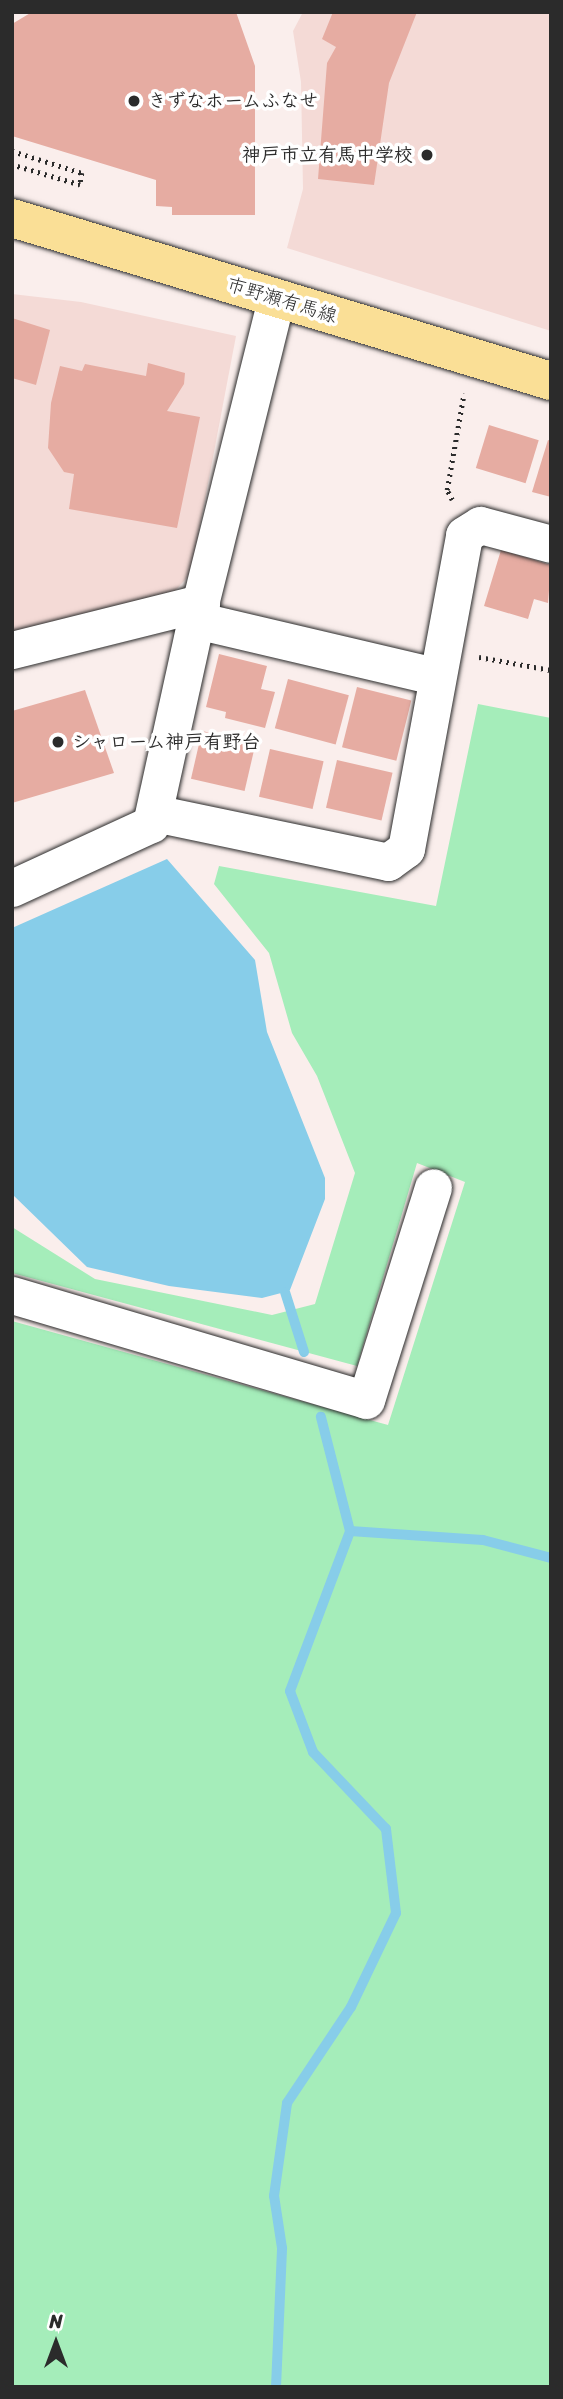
<!DOCTYPE html>
<meta charset="utf-8">
<style>
body{margin:0}
#map{position:relative;width:563px;height:2399px;overflow:hidden;background:#faeeec;font-family:Sriracha,"Klee One",sans-serif}
div>[style]{position:absolute}
.built>*{inset:0;background:#f4dad6}
.green>*{inset:0;background:#a5edba}
.water>*{inset:0;background:#87cde9}
.stream>*{height:10px;margin:-5px;padding:0 5px;transform-origin:5px;border-radius:5px;background:#87cde9}
.building>*{inset:0;background:#e6aca2;transform-origin:0 0}
.path>*{height:4.5px;margin-top:-2.25px;transform-origin:0;background:repeating-linear-gradient(90deg,#2b2b2b 0 2px,transparent 0 7px)}
.roads{filter:drop-shadow(0 0 2px #2b2b2b) drop-shadow(0 0 2px #2b2b2b)}
.minor>*{height:37px;margin:-18.5px;padding:0 18.5px;transform-origin:18.5px;border-radius:18.5px;background:#fff}
.major>*{height:38px;margin:-19px;padding:0 19px;transform-origin:19px;border-radius:19px;background:#fadf96}
.dots>*{width:19px;height:19px;translate:-50% -50%;box-sizing:border-box;border:4px solid #fff;border-radius:50%}
span{translate:-50% -50%;white-space:nowrap;text-align:center;line-height:1.15;-webkit-text-stroke:7px #fff;paint-order:stroke}
.poi-label{font-size:19px;color:#2b2b2b;font-weight:700}
.left{translate:0 -50%;text-align:left}
.right{translate:-100% -50%;text-align:right}
.street-label{font-size:19px;color:#2b2b2b}
.frame{position:absolute;inset:0;border:14px solid #2b2b2b;pointer-events:none}
.north{position:absolute;left:21px;top:2308px;width:70px;height:70px;-webkit-text-stroke:5px #fff;paint-order:stroke;rotate:0deg;font-size:19px;font-weight:700;line-height:28px;text-align:center;color:#2b2b2b}
.north::after{content:'';display:block;margin:auto;width:24px;height:32px;background:#2b2b2b;clip-path:polygon(50% 0,100% 100%,50% 72%,0 100%)}
</style>
<div id="map">
<div class="built">
<div style="clip-path:polygon(303px 12px,551px 12px,551px 331px,287px 248px,303px 189px,301px 82px,293px 31px)"></div>
<div style="clip-path:polygon(12px 294px,81px 302px,236px 336px,191px 573px,174px 592px,12px 633px)"></div>
</div>
<div class="green">
<div style="clip-path:polygon(478px 704px,551px 718px,551px 2387px,12px 2387px,12px 1321px,388px 1425px,465px 1182px,417px 1163px,357px 1366px,12px 1273px,12px 1227px,95px 1279px,272px 1315px,315px 1304px,355px 1173px,317px 1076px,292px 1033px,269px 953px,214px 884px,219px 866px,436px 906px)"></div>
</div>
<div class="water">
<div style="clip-path:polygon(167px 859px,255px 960px,267px 1032px,325px 1178px,325px 1199px,290px 1290px,285px 1292px,262px 1298px,169px 1286px,87px 1267px,12px 1194px,12px 928px)"></div>
</div>
<div class="stream">
<div style="left:285px;top:1292px;width:63px;rotate:72.4deg"></div>
<div style="left:350px;top:1531px;width:133px;rotate:3.9deg"></div>
<div style="left:483px;top:1540px;width:70px;rotate:14.8deg"></div>
<div style="left:276px;top:2387px;width:139px;rotate:-87.5deg"></div>
<div style="left:282px;top:2248px;width:53px;rotate:-98.7deg"></div>
<div style="left:274px;top:2196px;width:94px;rotate:-82deg"></div>
<div style="left:287px;top:2103px;width:115px;rotate:-56.3deg"></div>
<div style="left:351px;top:2007px;width:104px;rotate:-64.4deg"></div>
<div style="left:396px;top:1913px;width:85px;rotate:-96.8deg"></div>
<div style="left:386px;top:1829px;width:106px;rotate:-133.5deg"></div>
<div style="left:313px;top:1752px;width:65px;rotate:-110.7deg"></div>
<div style="left:290px;top:1691px;width:171px;rotate:-69.4deg"></div>
<div style="left:350px;top:1531px;width:118px;rotate:-104.3deg"></div>
</div>
<div class="building">
<div style="clip-path:polygon(32px 12px,236px 12px,255px 66px,255px 215px,172px 215px,172px 207px,156px 206px,156px 180px,12px 136px,12px 24px)"></div>
<div style="clip-path:polygon(333px 12px,417px 12px,389px 83px,374px 185px,318px 179px,327px 63px,336px 47px,322px 39px)"></div>
<div style="clip-path:polygon(12px 318px,50px 330px,36px 385px,12px 378px)"></div>
<div style="clip-path:polygon(148px 363px,185px 373px,184px 384px,167px 411px,200px 417px,177px 528px,69px 509px,74px 474px,64px 472px,48px 448px,51px 403px,60px 366px,82px 371px,85px 364px,146px 376px)"></div>
<div style="left:489px;top:425px;width:52px;height:45px;rotate:17deg"></div>
<div style="clip-path:polygon(548px 440px,551px 441px,551px 497px,532px 492px)"></div>
<div style="clip-path:polygon(501px 550px,551px 565px,548px 603px,534px 599px,528px 619px,484px 606px)"></div>
<div style="clip-path:polygon(219px 654px,267px 666px,261px 689px,275px 692px,265px 728px,225px 718px,226px 712px,206px 707px)"></div>
<div style="left:288px;top:679px;width:63px;height:51px;rotate:15deg"></div>
<div style="left:357px;top:687px;width:56px;height:62px;rotate:14deg"></div>
<div style="clip-path:polygon(85px 690px,114px 773px,12px 803px,12px 711px)"></div>
<div style="left:202px;top:731px;width:55px;height:49px;rotate:13deg"></div>
<div style="left:270px;top:749px;width:55px;height:49px;rotate:13deg"></div>
<div style="left:337px;top:760px;width:57px;height:49px;rotate:13deg"></div>
</div>
<div class="path">
<div style="left:12px;top:151px;width:73px;rotate:17.4deg"></div>
<div style="left:82px;top:173px;width:12px;rotate:99deg"></div>
<div style="left:80px;top:185px;width:71px;rotate:-163.6deg"></div>
<div style="left:452px;top:500px;width:11px;rotate:-117deg"></div>
<div style="left:447px;top:490px;width:98px;rotate:-80.1deg"></div>
<div style="left:479px;top:657px;width:73px;rotate:10.2deg"></div>
</div>
<div class="roads">
<div class="minor">
<div style="left:196px;top:620px;width:245px;rotate:13.2deg"></div>
<div style="left:12px;top:650px;width:195px;rotate:-14deg"></div>
<div style="left:154px;top:813px;width:239px;rotate:11.8deg"></div>
<div style="left:388px;top:862px;width:22px;rotate:-36deg"></div>
<div style="left:406px;top:849px;width:319px;rotate:-79.5deg"></div>
<div style="left:464px;top:535px;width:19px;rotate:-32deg"></div>
<div style="left:480px;top:525px;width:73px;rotate:15deg"></div>
<div style="left:12px;top:888px;width:153px;rotate:-24.7deg"></div>
<div style="left:151px;top:824px;width:209px;rotate:-77.6deg"></div>
<div style="left:196px;top:620px;width:332px;rotate:-76deg"></div>
<div style="left:12px;top:1295px;width:369px;rotate:16.5deg"></div>
<div style="left:366px;top:1400px;width:223px;rotate:-72.5deg"></div>
</div>
<div class="major">
<div style="left:12px;top:218px;width:563px;rotate:16.83deg"></div>
</div>
</div>
<div class="dots">
<div style="left:134px;top:101px;background:#2b2b2b"></div>
<div style="left:427px;top:155px;background:#2b2b2b"></div>
<div style="left:58px;top:742px;background:#2b2b2b"></div>
</div>
<div class="poi-label">
<span class="left" style="left:148px;top:101px">きずなホームふなせ</span>
<span class="right" style="left:413px;top:155px">神戸市立有馬中学校</span>
<span class="left" style="left:72px;top:742px">シャローム神戸有野台</span>
</div>
<div class="street-label">
<span style="left:282px;top:300px;rotate:17deg">市野瀬有馬線</span>
</div>
<div class="frame"></div>
<div class="north">N</div>
</div>
